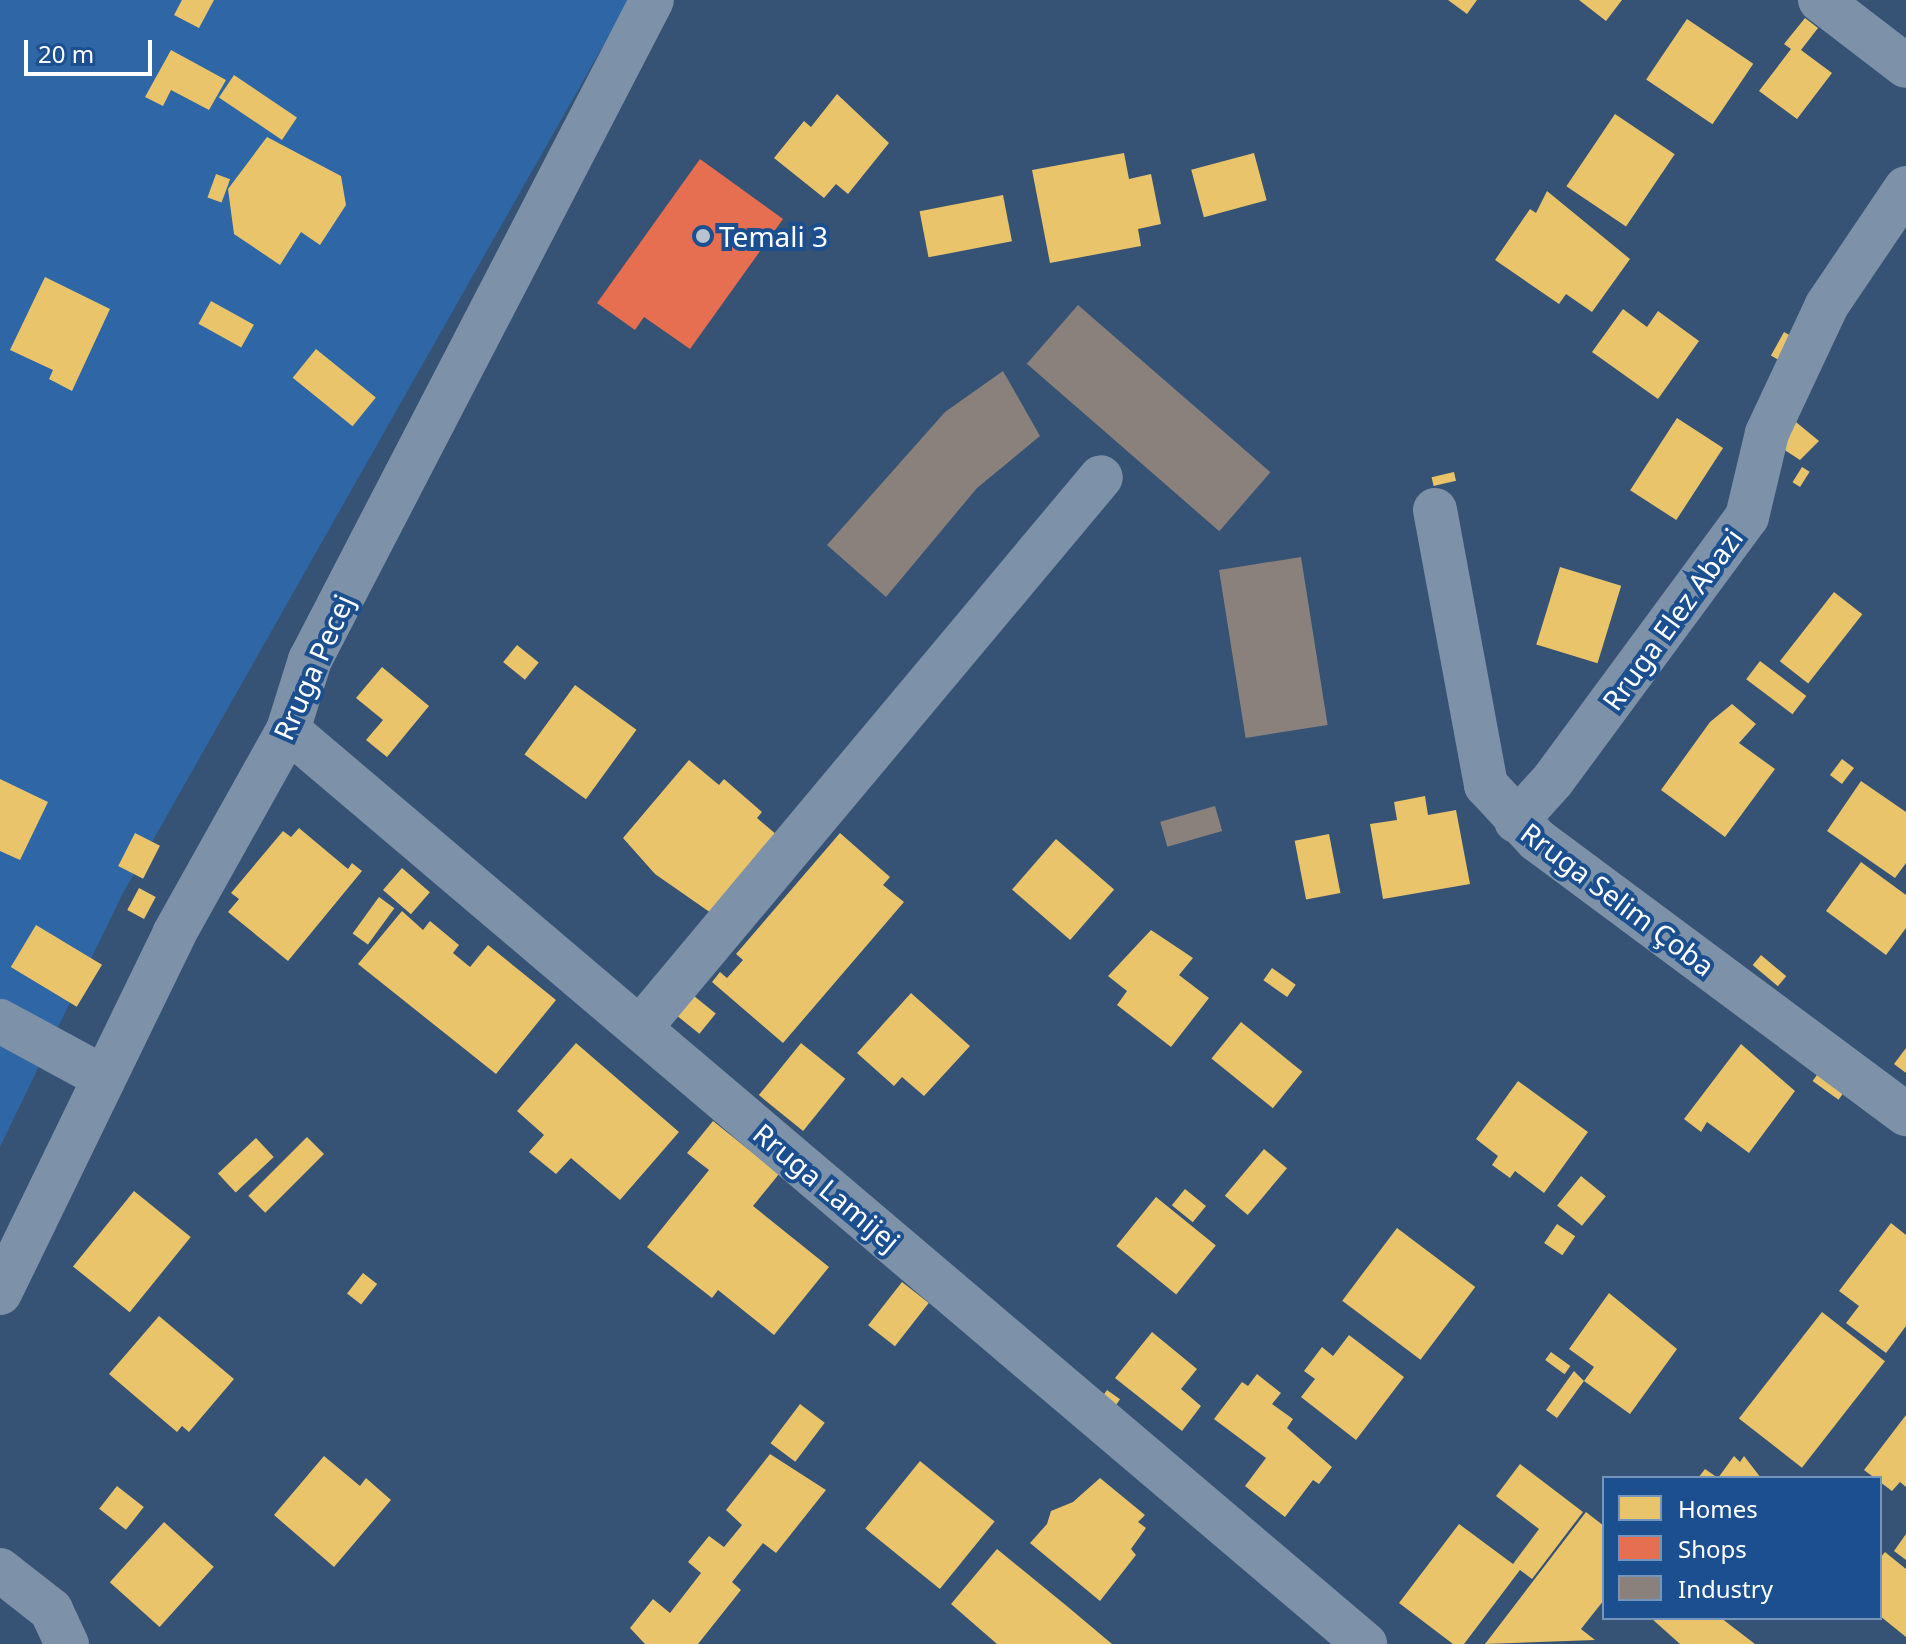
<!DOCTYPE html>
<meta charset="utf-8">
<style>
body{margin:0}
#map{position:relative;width:1906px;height:1644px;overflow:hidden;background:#365274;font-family:"Noto Sans",sans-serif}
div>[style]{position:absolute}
.green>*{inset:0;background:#2f66a5}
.homes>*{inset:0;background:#e9c46a;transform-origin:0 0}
.shops>*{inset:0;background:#e76f51}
.industry>*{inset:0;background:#8a817c;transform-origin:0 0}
.minor>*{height:44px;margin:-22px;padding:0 22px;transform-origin:22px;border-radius:22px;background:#7d92a8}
.dots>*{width:22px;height:22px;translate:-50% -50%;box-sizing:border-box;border:4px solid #1b4f8f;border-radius:50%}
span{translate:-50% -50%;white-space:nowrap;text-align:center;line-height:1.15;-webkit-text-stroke:8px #1b4f8f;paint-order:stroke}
.poi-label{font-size:28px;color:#fff}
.left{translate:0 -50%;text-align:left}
.street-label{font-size:28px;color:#fff}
.legend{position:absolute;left:1602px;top:1476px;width:280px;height:144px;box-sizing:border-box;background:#1b4f8f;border:2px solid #7695bc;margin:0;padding:10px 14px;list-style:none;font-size:24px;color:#fff}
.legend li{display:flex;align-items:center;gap:16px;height:40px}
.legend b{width:40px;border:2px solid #7695bc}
.scale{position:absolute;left:24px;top:40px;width:128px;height:36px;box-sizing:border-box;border:4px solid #fff;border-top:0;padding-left:10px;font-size:24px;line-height:28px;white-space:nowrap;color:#fff;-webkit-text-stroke:6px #1b4f8f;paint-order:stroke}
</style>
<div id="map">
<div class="green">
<div style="clip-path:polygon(0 0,629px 0,122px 895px,0 1147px)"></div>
</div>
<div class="homes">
<div style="clip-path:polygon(182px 0,214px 0,199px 28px,174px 15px)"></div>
<div style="clip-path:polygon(1448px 0,1477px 0,1467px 14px)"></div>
<div style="clip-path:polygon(1579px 0,1622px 0,1606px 21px)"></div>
<div style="clip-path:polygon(1805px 18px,1818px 28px,1801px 50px,1832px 73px,1797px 119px,1759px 91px,1791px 49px,1784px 44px)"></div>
<div style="left:1687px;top:19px;width:80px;height:73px;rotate:34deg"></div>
<div style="clip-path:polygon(171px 50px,226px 80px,209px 110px,171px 90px,163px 106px,145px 97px)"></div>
<div style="left:234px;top:75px;width:76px;height:27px;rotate:34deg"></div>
<div style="clip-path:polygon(837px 94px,889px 143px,848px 194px,836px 184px,824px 198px,774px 158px,804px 121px,811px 127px)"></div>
<div style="left:1615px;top:114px;width:72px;height:87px;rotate:34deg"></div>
<div style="clip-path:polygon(267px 137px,341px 176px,346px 205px,320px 245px,301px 232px,280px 265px,234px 234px,228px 189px)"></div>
<div style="clip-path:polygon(1124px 153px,1129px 179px,1151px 174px,1161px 224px,1138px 229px,1141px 246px,1050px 263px,1032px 170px)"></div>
<div style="left:1254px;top:153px;width:49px;height:65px;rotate:75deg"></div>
<div style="left:216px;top:174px;width:15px;height:25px;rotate:20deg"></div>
<div style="clip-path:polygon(1547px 191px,1630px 259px,1592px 312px,1566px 294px,1559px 304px,1495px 260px,1530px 209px,1536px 213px)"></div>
<div style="left:1003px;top:195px;width:47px;height:85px;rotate:79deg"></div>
<div style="clip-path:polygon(45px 277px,110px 309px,72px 391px,49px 379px,53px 370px,10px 350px)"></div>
<div style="left:211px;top:301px;width:49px;height:26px;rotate:29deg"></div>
<div style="clip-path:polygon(1623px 309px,1647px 327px,1658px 311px,1699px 341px,1658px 399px,1592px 352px)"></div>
<div style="left:1784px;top:332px;width:21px;height:27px;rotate:29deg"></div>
<div style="left:316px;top:349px;width:77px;height:37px;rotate:39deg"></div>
<div style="clip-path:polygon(1785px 413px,1819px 441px,1800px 460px,1780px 447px)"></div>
<div style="left:1677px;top:418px;width:55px;height:86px;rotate:33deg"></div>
<div style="left:1802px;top:467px;width:9px;height:18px;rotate:32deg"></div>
<div style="left:1454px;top:472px;width:9px;height:23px;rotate:77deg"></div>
<div style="left:1560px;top:567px;width:64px;height:81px;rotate:17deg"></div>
<div style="left:1834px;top:592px;width:36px;height:88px;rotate:38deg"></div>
<div style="left:517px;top:645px;width:28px;height:22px;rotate:39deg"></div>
<div style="left:1760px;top:661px;width:58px;height:23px;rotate:37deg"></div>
<div style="clip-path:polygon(382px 667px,429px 706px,387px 757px,366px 740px,383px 720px,356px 698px)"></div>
<div style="left:575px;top:685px;width:76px;height:86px;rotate:36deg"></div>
<div style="clip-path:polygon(1732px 704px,1756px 724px,1739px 743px,1775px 769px,1725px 837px,1661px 790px,1710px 722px)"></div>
<div style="left:1842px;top:759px;width:15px;height:20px;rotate:37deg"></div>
<div style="clip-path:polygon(689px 760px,719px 785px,724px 779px,762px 812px,757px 818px,777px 835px,711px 913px,655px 874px,623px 838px)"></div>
<div style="clip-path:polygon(0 779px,48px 802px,20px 860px,0 851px)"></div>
<div style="clip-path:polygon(1861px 781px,1906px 812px,1906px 863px,1895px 878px,1827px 831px)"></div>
<div style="clip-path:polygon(1425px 796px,1428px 815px,1456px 810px,1470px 884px,1383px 899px,1370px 824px,1397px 820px,1394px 802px)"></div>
<div style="clip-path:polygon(299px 828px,348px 869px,352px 863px,362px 871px,288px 961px,228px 912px,239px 899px,231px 893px,283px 831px,291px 837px)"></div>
<div style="left:135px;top:833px;width:28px;height:37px;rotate:27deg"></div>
<div style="clip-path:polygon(840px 833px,890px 877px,883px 885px,904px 902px,783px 1043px,712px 982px,720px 972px,727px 978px,743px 960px,736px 954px)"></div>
<div style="left:1329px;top:834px;width:60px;height:35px;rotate:79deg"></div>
<div style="left:1056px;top:839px;width:77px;height:67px;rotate:41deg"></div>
<div style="clip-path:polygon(1861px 862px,1906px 895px,1906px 928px,1886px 955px,1826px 911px)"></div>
<div style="left:402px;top:868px;width:37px;height:29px;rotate:41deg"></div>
<div style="left:139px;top:888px;width:19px;height:25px;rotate:28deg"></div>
<div style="left:379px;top:897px;width:19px;height:45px;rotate:36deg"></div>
<div style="clip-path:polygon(402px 911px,423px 930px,430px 921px,459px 945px,453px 953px,470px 967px,488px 945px,556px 1000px,496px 1074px,358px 964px)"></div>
<div style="left:36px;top:925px;width:77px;height:49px;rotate:31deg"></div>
<div style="clip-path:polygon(1151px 930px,1193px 958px,1179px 975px,1209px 998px,1171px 1047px,1117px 1005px,1127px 991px,1108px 976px)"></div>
<div style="left:1761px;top:955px;width:33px;height:13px;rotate:40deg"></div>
<div style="left:1272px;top:968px;width:29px;height:15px;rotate:35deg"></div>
<div style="clip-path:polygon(911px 993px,970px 1046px,924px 1096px,902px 1077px,894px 1086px,857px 1053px)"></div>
<div style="left:694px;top:996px;width:28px;height:26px;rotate:39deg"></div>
<div style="left:1241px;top:1022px;width:79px;height:47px;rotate:39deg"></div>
<div style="clip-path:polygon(576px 1043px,679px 1132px,620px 1200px,571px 1158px,556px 1174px,529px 1152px,544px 1135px,517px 1111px)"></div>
<div style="left:801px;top:1043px;width:57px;height:67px;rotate:39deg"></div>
<div style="clip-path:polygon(1741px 1044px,1795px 1091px,1749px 1153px,1707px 1122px,1701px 1132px,1684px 1119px)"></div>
<div style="clip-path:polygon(1906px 1048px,1906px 1073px,1894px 1064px)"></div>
<div style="left:1822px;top:1068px;width:32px;height:16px;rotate:36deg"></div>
<div style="clip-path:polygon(1518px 1081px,1588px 1132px,1544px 1193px,1515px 1171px,1510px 1178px,1492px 1165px,1498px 1156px,1476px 1139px)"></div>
<div style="clip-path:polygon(713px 1121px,779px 1174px,753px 1206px,829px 1267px,774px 1335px,718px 1290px,712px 1298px,647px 1247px,709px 1170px,687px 1153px)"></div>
<div style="left:307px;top:1137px;width:24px;height:83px;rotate:45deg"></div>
<div style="left:256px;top:1138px;width:26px;height:52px;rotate:47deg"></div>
<div style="left:1264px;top:1149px;width:30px;height:61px;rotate:40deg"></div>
<div style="left:1581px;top:1176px;width:32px;height:38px;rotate:39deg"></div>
<div style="left:1185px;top:1189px;width:27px;height:21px;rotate:39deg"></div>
<div style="left:134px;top:1191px;width:73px;height:97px;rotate:39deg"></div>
<div style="left:1156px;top:1197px;width:77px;height:63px;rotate:39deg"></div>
<div style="clip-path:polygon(1891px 1223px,1906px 1235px,1906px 1326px,1886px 1353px,1846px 1323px,1859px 1306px,1839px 1291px)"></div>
<div style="left:1557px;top:1224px;width:22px;height:23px;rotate:34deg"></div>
<div style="left:1397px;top:1228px;width:98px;height:91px;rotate:37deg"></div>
<div style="left:363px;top:1273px;width:18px;height:26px;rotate:38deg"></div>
<div style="left:902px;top:1282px;width:34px;height:55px;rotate:38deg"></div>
<div style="clip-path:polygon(1609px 1293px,1677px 1349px,1630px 1414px,1584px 1381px,1557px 1418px,1546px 1410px,1574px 1371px,1584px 1381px,1594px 1367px,1569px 1349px)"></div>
<div style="left:1822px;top:1312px;width:80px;height:135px;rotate:38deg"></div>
<div style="clip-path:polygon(159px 1316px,234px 1379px,189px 1432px,182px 1426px,177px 1432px,109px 1374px)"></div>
<div style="clip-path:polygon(1152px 1332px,1197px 1369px,1181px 1389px,1201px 1406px,1182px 1431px,1115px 1378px)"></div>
<div style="clip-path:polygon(1349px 1335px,1404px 1377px,1356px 1440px,1301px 1397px,1315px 1379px,1304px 1371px,1322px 1347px,1333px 1356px)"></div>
<div style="left:1551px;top:1352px;width:24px;height:10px;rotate:36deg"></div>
<div style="clip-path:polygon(1257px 1374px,1281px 1393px,1272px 1404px,1293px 1419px,1287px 1428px,1332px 1467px,1319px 1484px,1313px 1480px,1285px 1517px,1245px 1486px,1266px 1458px,1214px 1419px,1242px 1382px,1248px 1386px)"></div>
<div style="left:1107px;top:1390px;width:16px;height:19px;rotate:35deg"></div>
<div style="left:800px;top:1404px;width:31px;height:49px;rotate:37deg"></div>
<div style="clip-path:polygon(1906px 1415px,1906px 1487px,1900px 1482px,1892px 1491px,1864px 1470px)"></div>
<div style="clip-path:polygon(770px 1454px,826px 1490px,776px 1553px,763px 1543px,732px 1582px,741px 1590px,698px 1644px,645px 1644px,630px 1628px,653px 1599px,670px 1613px,701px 1573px,688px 1562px,709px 1536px,724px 1547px,742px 1525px,726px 1510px)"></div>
<div style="clip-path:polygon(324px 1456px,360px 1486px,366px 1478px,391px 1500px,334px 1567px,274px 1515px)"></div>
<div style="clip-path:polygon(1734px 1456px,1740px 1462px,1744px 1456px,1761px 1478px,1698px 1478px,1705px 1469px,1718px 1478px)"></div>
<div style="left:920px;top:1461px;width:96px;height:87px;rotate:39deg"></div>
<div style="clip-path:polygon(1520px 1464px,1583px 1512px,1532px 1579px,1520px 1570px,1464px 1644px,1453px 1644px,1399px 1603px,1459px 1524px,1513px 1564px,1539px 1529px,1496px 1496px)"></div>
<div style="clip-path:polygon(1100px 1478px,1145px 1515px,1138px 1522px,1146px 1528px,1131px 1549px,1136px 1555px,1100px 1601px,1030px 1543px,1047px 1524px,1051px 1511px,1073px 1502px)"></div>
<div style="left:117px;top:1486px;width:34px;height:29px;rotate:38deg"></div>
<div style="clip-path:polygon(1586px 1512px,1604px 1526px,1604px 1600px,1581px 1629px,1595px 1640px,1485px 1644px)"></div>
<div style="left:164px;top:1522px;width:67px;height:81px;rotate:42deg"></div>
<div style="clip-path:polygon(1906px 1534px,1906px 1560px,1894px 1551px)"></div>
<div style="clip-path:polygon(997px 1549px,1068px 1607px,1112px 1644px,997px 1644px,951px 1604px)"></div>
<div style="clip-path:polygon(1885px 1552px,1906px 1569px,1906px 1637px,1880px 1616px,1880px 1558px)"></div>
<div style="clip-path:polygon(1651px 1618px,1721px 1618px,1755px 1644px,1680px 1644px)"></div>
</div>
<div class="shops">
<div style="clip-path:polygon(700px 159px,783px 219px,690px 349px,644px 317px,635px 330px,597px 303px)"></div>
</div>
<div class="industry">
<div style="left:1078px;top:305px;width:255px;height:78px;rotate:41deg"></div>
<div style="clip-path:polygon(1003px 371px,1040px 436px,977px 488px,886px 597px,827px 545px,945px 412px)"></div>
<div style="left:1301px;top:557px;width:170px;height:83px;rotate:81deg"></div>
<div style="left:1215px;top:806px;width:26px;height:57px;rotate:74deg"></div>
</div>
<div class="minor">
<div style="left:1820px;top:0;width:108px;rotate:37.5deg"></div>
<div style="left:1435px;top:510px;width:280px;rotate:79.5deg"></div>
<div style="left:1486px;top:785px;width:75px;rotate:47.2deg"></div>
<div style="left:1537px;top:840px;width:460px;rotate:36.6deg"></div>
<div style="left:288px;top:730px;width:1413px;rotate:40.32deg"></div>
<div style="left:1516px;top:821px;width:55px;rotate:-47.9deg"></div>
<div style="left:1553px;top:780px;width:327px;rotate:-53.6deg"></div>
<div style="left:1747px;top:517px;width:86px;rotate:-76.6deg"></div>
<div style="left:1767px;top:433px;width:141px;rotate:-64.9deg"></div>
<div style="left:1827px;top:305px;width:141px;rotate:-56deg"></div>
<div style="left:0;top:1021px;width:117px;rotate:28.5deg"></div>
<div style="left:640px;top:1028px;width:718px;rotate:-50.08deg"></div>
<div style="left:0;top:1293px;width:399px;rotate:-64.1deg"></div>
<div style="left:174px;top:934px;width:234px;rotate:-60.8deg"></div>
<div style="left:288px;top:730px;width:73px;rotate:-72.6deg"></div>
<div style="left:310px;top:660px;width:743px;rotate:-62.61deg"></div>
<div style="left:0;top:1570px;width:65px;rotate:38.1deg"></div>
<div style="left:51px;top:1610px;width:38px;rotate:65deg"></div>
</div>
<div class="dots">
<div style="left:703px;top:236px;background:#b9c2ce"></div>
</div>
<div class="poi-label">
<span class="left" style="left:719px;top:236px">Temali 3</span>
</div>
<div class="street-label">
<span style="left:1672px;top:619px;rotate:-54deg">Rruga Elez Abazi</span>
<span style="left:313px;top:667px;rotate:-66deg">Rruga Pecej</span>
<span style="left:1618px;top:899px;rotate:37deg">Rruga Selim Çoba</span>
<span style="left:827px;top:1187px;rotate:40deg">Rruga Lamijej</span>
</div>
<ul class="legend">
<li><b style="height:22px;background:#e9c46a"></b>Homes</li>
<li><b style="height:22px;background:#e76f51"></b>Shops</li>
<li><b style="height:22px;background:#8a817c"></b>Industry</li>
</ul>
<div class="scale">20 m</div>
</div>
